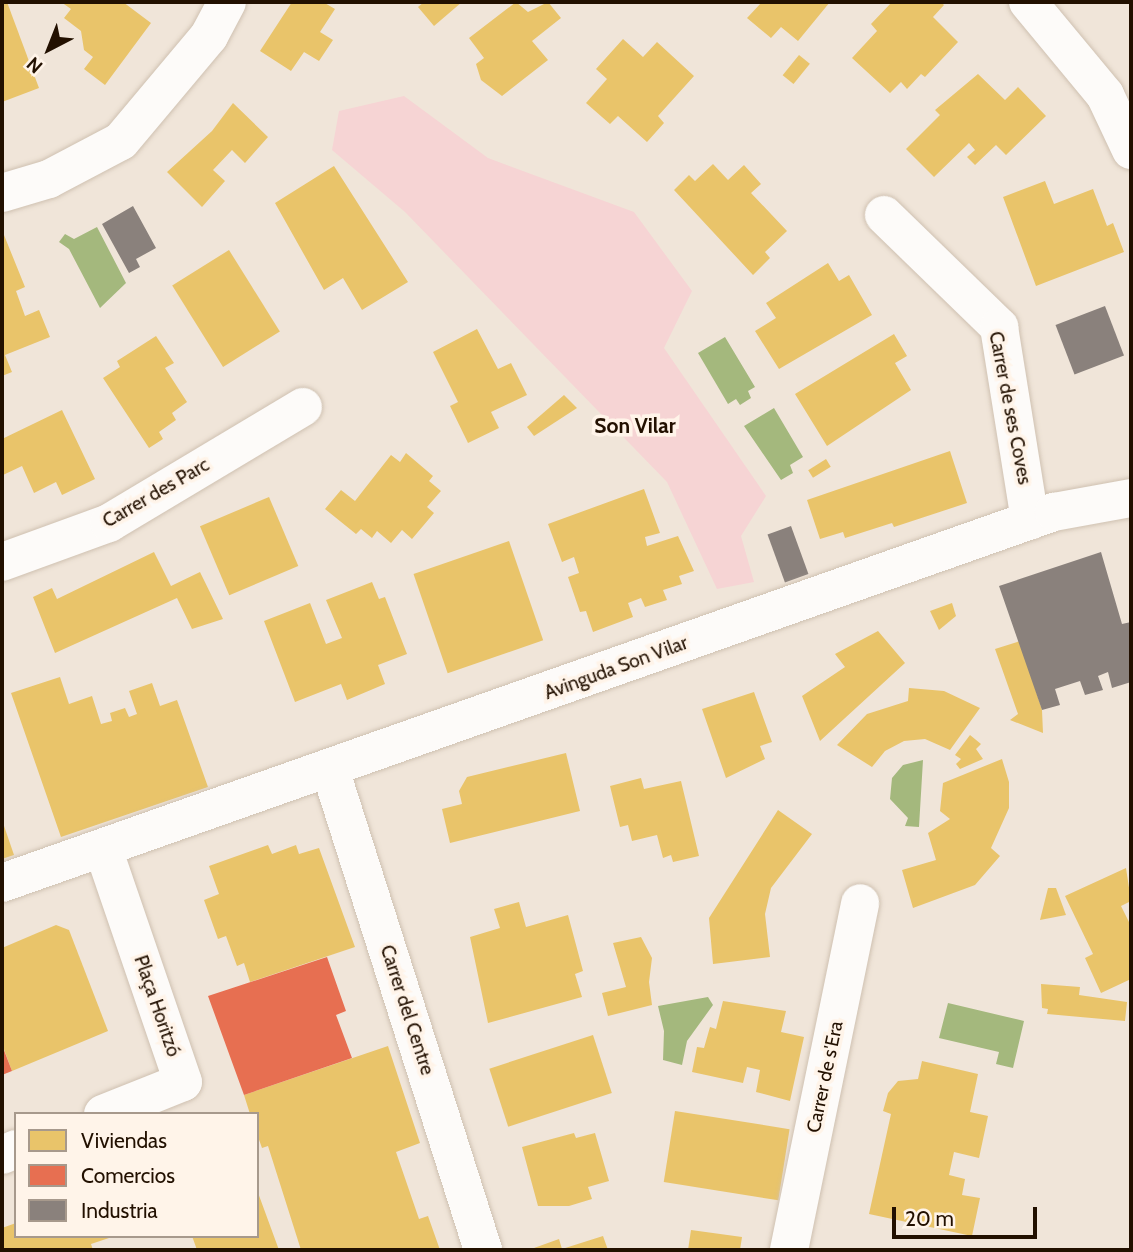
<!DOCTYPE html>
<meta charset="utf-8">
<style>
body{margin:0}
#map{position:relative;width:1133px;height:1252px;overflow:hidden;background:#f0e5d9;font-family:Cabin,sans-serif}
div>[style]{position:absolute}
.green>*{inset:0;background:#f6d4d4}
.water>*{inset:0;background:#a4b87d}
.homes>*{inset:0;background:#e9c46a;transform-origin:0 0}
.shops>*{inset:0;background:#e76f51}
.industry>*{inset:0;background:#8a817c;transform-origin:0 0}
.roads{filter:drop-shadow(0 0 2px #cfc1b1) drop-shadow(0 0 2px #cfc1b1)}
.minor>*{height:38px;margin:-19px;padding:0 19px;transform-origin:19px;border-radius:19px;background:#fdfbf9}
span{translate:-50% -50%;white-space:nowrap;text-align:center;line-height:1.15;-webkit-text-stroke:7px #fff4e9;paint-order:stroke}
.street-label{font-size:19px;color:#221000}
.neighbourhood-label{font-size:21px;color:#221000;font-weight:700}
.frame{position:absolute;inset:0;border:4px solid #221000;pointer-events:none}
.legend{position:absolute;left:14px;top:1112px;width:245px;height:126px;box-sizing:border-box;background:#fff4e9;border:2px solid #a7998c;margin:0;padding:9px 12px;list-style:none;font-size:21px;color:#221000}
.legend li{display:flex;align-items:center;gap:14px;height:35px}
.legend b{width:35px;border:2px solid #a7998c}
.north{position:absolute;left:14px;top:14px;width:70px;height:70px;-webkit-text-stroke:5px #fff4e9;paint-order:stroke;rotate:222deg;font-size:19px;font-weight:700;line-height:28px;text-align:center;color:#221000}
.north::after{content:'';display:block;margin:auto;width:24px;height:32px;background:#221000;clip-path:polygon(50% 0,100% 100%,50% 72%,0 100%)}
.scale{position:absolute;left:892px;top:1207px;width:145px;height:32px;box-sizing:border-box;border:4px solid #221000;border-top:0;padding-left:9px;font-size:21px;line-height:24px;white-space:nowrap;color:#221000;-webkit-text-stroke:5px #fff4e9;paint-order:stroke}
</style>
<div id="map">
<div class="green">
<div style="clip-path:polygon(404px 96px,488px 158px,634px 212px,692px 291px,664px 348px,766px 496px,741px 536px,754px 582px,717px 589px,667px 482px,405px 212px,332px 150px,339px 111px)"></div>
</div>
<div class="water">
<div style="clip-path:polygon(97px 227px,126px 283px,100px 308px,69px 249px,59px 242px,65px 234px,74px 239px)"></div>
<div style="clip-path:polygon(725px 337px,755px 387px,748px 391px,751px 398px,740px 405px,736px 399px,728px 404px,698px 353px)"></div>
<div style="clip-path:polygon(774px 408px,803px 457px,790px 465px,793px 473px,781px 480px,744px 426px)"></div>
<div style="clip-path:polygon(923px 760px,919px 827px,905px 826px,908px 818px,890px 799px,892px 778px,903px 765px)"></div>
<div style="clip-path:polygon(708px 997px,713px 1005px,687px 1041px,682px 1065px,663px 1060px,664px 1031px,658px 1006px)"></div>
<div style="clip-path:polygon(948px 1003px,1024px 1021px,1013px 1068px,996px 1064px,999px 1052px,939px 1038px)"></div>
</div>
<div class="homes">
<div style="clip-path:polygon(2px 2px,7px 2px,39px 88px,2px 102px)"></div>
<div style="clip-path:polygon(61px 2px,123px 2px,151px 23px,105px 85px,84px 69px,93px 57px,84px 50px,81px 31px,64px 18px,71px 9px)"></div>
<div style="clip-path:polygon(292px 2px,323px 2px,335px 9px,320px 32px,333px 40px,319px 61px,304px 52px,291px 71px,260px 51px)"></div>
<div style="clip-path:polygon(424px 2px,462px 2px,434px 26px,418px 7px)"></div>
<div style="clip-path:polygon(516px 2px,528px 12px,548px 2px,561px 18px,532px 41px,548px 60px,502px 96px,481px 80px,476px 64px,484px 58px,469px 38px)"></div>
<div style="clip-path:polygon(762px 2px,830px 2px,798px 41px,781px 27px,771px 38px,747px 18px)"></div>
<div style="clip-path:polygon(892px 2px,941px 2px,944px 5px,933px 17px,958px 42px,925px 77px,921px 74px,907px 89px,901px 82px,890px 93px,852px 58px,877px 31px,871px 24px)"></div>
<div style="clip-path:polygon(623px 39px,643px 57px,657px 42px,694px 76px,658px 116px,664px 123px,647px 142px,618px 116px,610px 124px,586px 103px,607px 79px,596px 69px)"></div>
<div style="left:799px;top:55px;width:14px;height:26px;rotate:39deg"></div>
<div style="clip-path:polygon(978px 74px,1005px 100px,1018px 87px,1046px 116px,1006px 155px,996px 145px,975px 165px,967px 157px,975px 150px,969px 143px,934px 177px,906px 149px,940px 115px,935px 110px)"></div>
<div style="clip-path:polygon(233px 103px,268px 137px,245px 163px,232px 150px,213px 170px,225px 181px,202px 207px,167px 172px,212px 131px)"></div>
<div style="clip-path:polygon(713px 164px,728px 180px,744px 165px,761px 184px,751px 193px,787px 231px,765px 252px,770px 258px,753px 275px,674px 190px,689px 175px,695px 181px)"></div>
<div style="clip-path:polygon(334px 166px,408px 282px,362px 310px,343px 278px,324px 290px,275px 203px)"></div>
<div style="clip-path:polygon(1045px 181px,1054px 204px,1093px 189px,1107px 226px,1113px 223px,1124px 252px,1036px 286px,1003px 197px)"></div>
<div style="clip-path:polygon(4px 235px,25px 287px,16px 291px,25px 316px,39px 310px,50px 337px,5px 355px,12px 372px,2px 376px)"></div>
<div style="left:229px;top:250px;width:96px;height:67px;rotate:58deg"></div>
<div style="clip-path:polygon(828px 263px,839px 281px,849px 275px,872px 315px,779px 369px,755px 331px,776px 318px,766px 303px)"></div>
<div style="clip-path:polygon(477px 329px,498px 369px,511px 363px,527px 395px,491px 412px,499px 428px,468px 443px,450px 406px,458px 402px,433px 352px)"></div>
<div style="clip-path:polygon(894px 334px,907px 356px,895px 363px,911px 390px,827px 446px,795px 394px)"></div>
<div style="clip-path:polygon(156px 336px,174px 363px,165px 368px,187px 402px,172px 413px,176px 420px,159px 432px,163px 439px,149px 448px,103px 378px,120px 367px,117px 361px)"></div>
<div style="clip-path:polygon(564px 395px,577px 408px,534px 436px,527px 427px)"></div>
<div style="clip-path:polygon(62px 410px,95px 479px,62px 495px,56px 482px,34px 493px,22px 466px,3px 475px,2px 439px)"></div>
<div style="clip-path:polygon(950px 451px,967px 503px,894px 527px,892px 523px,845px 538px,843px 532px,820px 539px,807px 500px)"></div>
<div style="clip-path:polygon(406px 453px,433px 476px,429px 481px,441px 491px,427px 507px,434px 513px,412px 539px,402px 530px,391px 543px,377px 531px,372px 538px,361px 529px,356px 534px,325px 509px,341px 490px,355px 501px,391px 455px,400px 462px)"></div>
<div style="left:826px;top:459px;width:9px;height:21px;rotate:58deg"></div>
<div style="clip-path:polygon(644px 489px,660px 533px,645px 537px,647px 546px,678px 536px,694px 571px,679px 576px,682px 584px,663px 590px,667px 600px,645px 607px,641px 598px,628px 603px,633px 617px,593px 632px,586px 611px,580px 612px,568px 577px,579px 573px,574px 557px,562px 562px,548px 524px)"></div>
<div style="left:269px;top:497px;width:75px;height:75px;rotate:67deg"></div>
<div style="left:509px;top:541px;width:105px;height:101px;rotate:71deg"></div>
<div style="clip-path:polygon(154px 552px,171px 586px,200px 572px,223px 619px,192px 629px,177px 598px,55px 653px,33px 597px,52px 588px,57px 599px)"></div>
<div style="clip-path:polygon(372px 582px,379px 599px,385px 597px,407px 654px,378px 665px,385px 684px,347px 700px,341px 684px,295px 702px,264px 621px,310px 603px,326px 644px,342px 638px,326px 600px)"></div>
<div style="clip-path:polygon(952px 603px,956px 616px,939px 630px,930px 611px)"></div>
<div style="clip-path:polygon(878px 631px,905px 663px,820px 741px,802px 696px,845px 667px,835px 654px)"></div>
<div style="clip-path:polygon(1020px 641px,1042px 710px,1043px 733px,1010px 720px,1018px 714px,995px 649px)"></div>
<div style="clip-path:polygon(60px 677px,69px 704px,92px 696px,101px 724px,112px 721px,110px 713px,125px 708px,129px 717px,137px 714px,129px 691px,152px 683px,160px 706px,177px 700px,208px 787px,61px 837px,11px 693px)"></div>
<div style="clip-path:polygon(909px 688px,944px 691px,980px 708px,950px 750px,925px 739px,904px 741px,885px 751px,872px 767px,837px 745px,867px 714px,908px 701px)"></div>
<div style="clip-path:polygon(754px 692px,772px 742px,760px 746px,765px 759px,726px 778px,702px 709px)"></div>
<div style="clip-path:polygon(970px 735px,981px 744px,976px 749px,983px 759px,960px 769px,956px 764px,961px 759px,955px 755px)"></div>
<div style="clip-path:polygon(566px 753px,580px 811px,450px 843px,442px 809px,462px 804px,459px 791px,467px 777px)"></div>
<div style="clip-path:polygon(1002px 759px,1009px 782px,1009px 808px,991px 848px,1000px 856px,975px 885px,913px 908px,902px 870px,936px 860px,928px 833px,950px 819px,940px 811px,943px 783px)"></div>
<div style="clip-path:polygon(641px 778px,644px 789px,681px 781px,699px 856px,673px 862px,671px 855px,663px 858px,657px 835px,632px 841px,628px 825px,620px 827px,610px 786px)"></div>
<div style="clip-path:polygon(778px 810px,812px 834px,771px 888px,765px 914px,770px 957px,713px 964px,709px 918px)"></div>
<div style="clip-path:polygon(2px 820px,14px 855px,2px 859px)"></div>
<div style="clip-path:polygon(268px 845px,272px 854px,296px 845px,299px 854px,319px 848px,355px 947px,250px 982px,244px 963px,237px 966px,226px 936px,218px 939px,204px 900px,219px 894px,209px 866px)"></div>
<div style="clip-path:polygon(1126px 868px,1131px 901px,1121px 906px,1131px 926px,1131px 979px,1101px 993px,1085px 958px,1093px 954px,1065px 896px)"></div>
<div style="clip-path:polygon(1048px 888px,1056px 888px,1066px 915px,1040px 920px)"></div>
<div style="clip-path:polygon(519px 902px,526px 927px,568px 915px,583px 971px,575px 974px,582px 997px,488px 1023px,470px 937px,500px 928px,494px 909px)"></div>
<div style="clip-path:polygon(56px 925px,69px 930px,108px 1031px,12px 1071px,2px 1044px,2px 948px)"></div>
<div style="clip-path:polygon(641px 937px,652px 958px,649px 982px,652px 1005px,608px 1016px,602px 993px,626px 987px,613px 943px)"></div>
<div style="clip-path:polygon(1041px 984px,1080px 987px,1079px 995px,1127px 1002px,1125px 1021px,1047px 1014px,1048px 1009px,1042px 1008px)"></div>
<div style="clip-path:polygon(723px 1001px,786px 1011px,781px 1032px,804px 1037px,790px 1101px,756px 1092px,760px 1070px,747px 1067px,743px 1083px,692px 1072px,697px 1047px,704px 1048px,710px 1027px,716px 1029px)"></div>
<div style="left:593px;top:1035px;width:61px;height:109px;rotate:72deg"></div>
<div style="clip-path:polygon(388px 1046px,420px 1143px,396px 1152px,419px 1219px,428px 1216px,440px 1250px,301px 1250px,268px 1146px,262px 1148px,257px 1134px,257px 1114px,250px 1114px,244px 1095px)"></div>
<div style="clip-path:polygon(922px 1061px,978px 1074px,970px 1112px,988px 1116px,979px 1158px,954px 1152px,949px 1175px,965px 1179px,962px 1195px,980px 1198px,972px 1236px,869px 1214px,891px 1114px,883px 1111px,888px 1093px,898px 1081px,918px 1079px)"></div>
<div style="left:675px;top:1111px;width:116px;height:72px;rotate:9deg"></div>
<div style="clip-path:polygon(574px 1133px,576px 1138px,595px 1133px,609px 1181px,588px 1187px,592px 1199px,569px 1206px,538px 1206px,522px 1147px)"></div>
<div style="clip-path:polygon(257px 1190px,279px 1250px,197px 1250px,192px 1236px,257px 1236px)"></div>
<div style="clip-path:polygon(16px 1223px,16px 1236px,112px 1237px,91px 1244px,93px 1250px,2px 1250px,2px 1228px)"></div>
<div style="clip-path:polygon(691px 1230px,742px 1237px,740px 1250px,688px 1250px)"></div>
<div style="clip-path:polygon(603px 1236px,608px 1250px,535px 1250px,534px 1248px,559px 1239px,562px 1249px)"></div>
</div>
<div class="shops">
<div style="clip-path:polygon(327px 957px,346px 1011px,336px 1015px,352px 1058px,244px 1095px,208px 996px)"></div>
<div style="clip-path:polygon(2px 1045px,12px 1071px,2px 1075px)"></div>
</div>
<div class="industry">
<div style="clip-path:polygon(133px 206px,156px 248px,136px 259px,140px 267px,129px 273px,102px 224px)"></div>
<div style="left:1105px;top:306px;width:53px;height:53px;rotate:69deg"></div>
<div style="left:791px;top:526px;width:51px;height:25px;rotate:70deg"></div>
<div style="clip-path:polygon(1101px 552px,1122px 624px,1131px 622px,1131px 682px,1112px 688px,1108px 672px,1098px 676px,1103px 690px,1085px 695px,1080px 681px,1055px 689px,1060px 705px,1042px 710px,999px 586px)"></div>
</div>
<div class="roads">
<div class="minor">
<div style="left:1028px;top:2px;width:121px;rotate:50.4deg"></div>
<div style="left:1105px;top:95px;width:61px;rotate:64.7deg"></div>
<div style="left:2px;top:193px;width:49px;rotate:-16.6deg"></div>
<div style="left:49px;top:179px;width:81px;rotate:-27.8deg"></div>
<div style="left:121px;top:141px;width:137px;rotate:-50deg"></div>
<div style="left:209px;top:36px;width:38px;rotate:-62deg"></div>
<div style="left:884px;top:215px;width:161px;rotate:44.2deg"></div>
<div style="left:999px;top:327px;width:196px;rotate:80.9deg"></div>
<div style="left:2px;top:562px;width:114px;rotate:-20deg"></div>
<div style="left:109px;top:523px;width:226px;rotate:-30.9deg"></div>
<div style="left:330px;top:769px;width:505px;rotate:72.35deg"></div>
<div style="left:2px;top:883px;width:1116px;rotate:-19.43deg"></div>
<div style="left:1054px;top:512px;width:78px;rotate:-10.3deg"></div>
<div style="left:103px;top:1114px;width:86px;rotate:-21.8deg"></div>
<div style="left:183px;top:1082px;width:247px;rotate:-108.9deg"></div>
<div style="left:2px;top:1155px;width:15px;rotate:-23deg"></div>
<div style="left:789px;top:1250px;width:354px;rotate:-78.4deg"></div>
</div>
</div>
<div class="street-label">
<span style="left:1010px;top:408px;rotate:79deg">Carrer de ses Coves</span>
<span style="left:156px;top:493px;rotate:-30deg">Carrer des Parc</span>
<span style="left:616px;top:668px;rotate:-20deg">Avinguda Son Vilar</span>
<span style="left:157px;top:1006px;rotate:71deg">Plaça Horitzó</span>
<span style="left:407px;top:1010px;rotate:72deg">Carrer del Centre</span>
<span style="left:825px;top:1077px;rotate:-78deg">Carrer de s'Era</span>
</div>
<div class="neighbourhood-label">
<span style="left:635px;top:426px">Son Vilar</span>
</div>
<div class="frame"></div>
<ul class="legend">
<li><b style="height:19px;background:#e9c46a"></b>Viviendas</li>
<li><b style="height:19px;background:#e76f51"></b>Comercios</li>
<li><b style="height:19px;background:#8a817c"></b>Industria</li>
</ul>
<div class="north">N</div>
<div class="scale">20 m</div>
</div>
